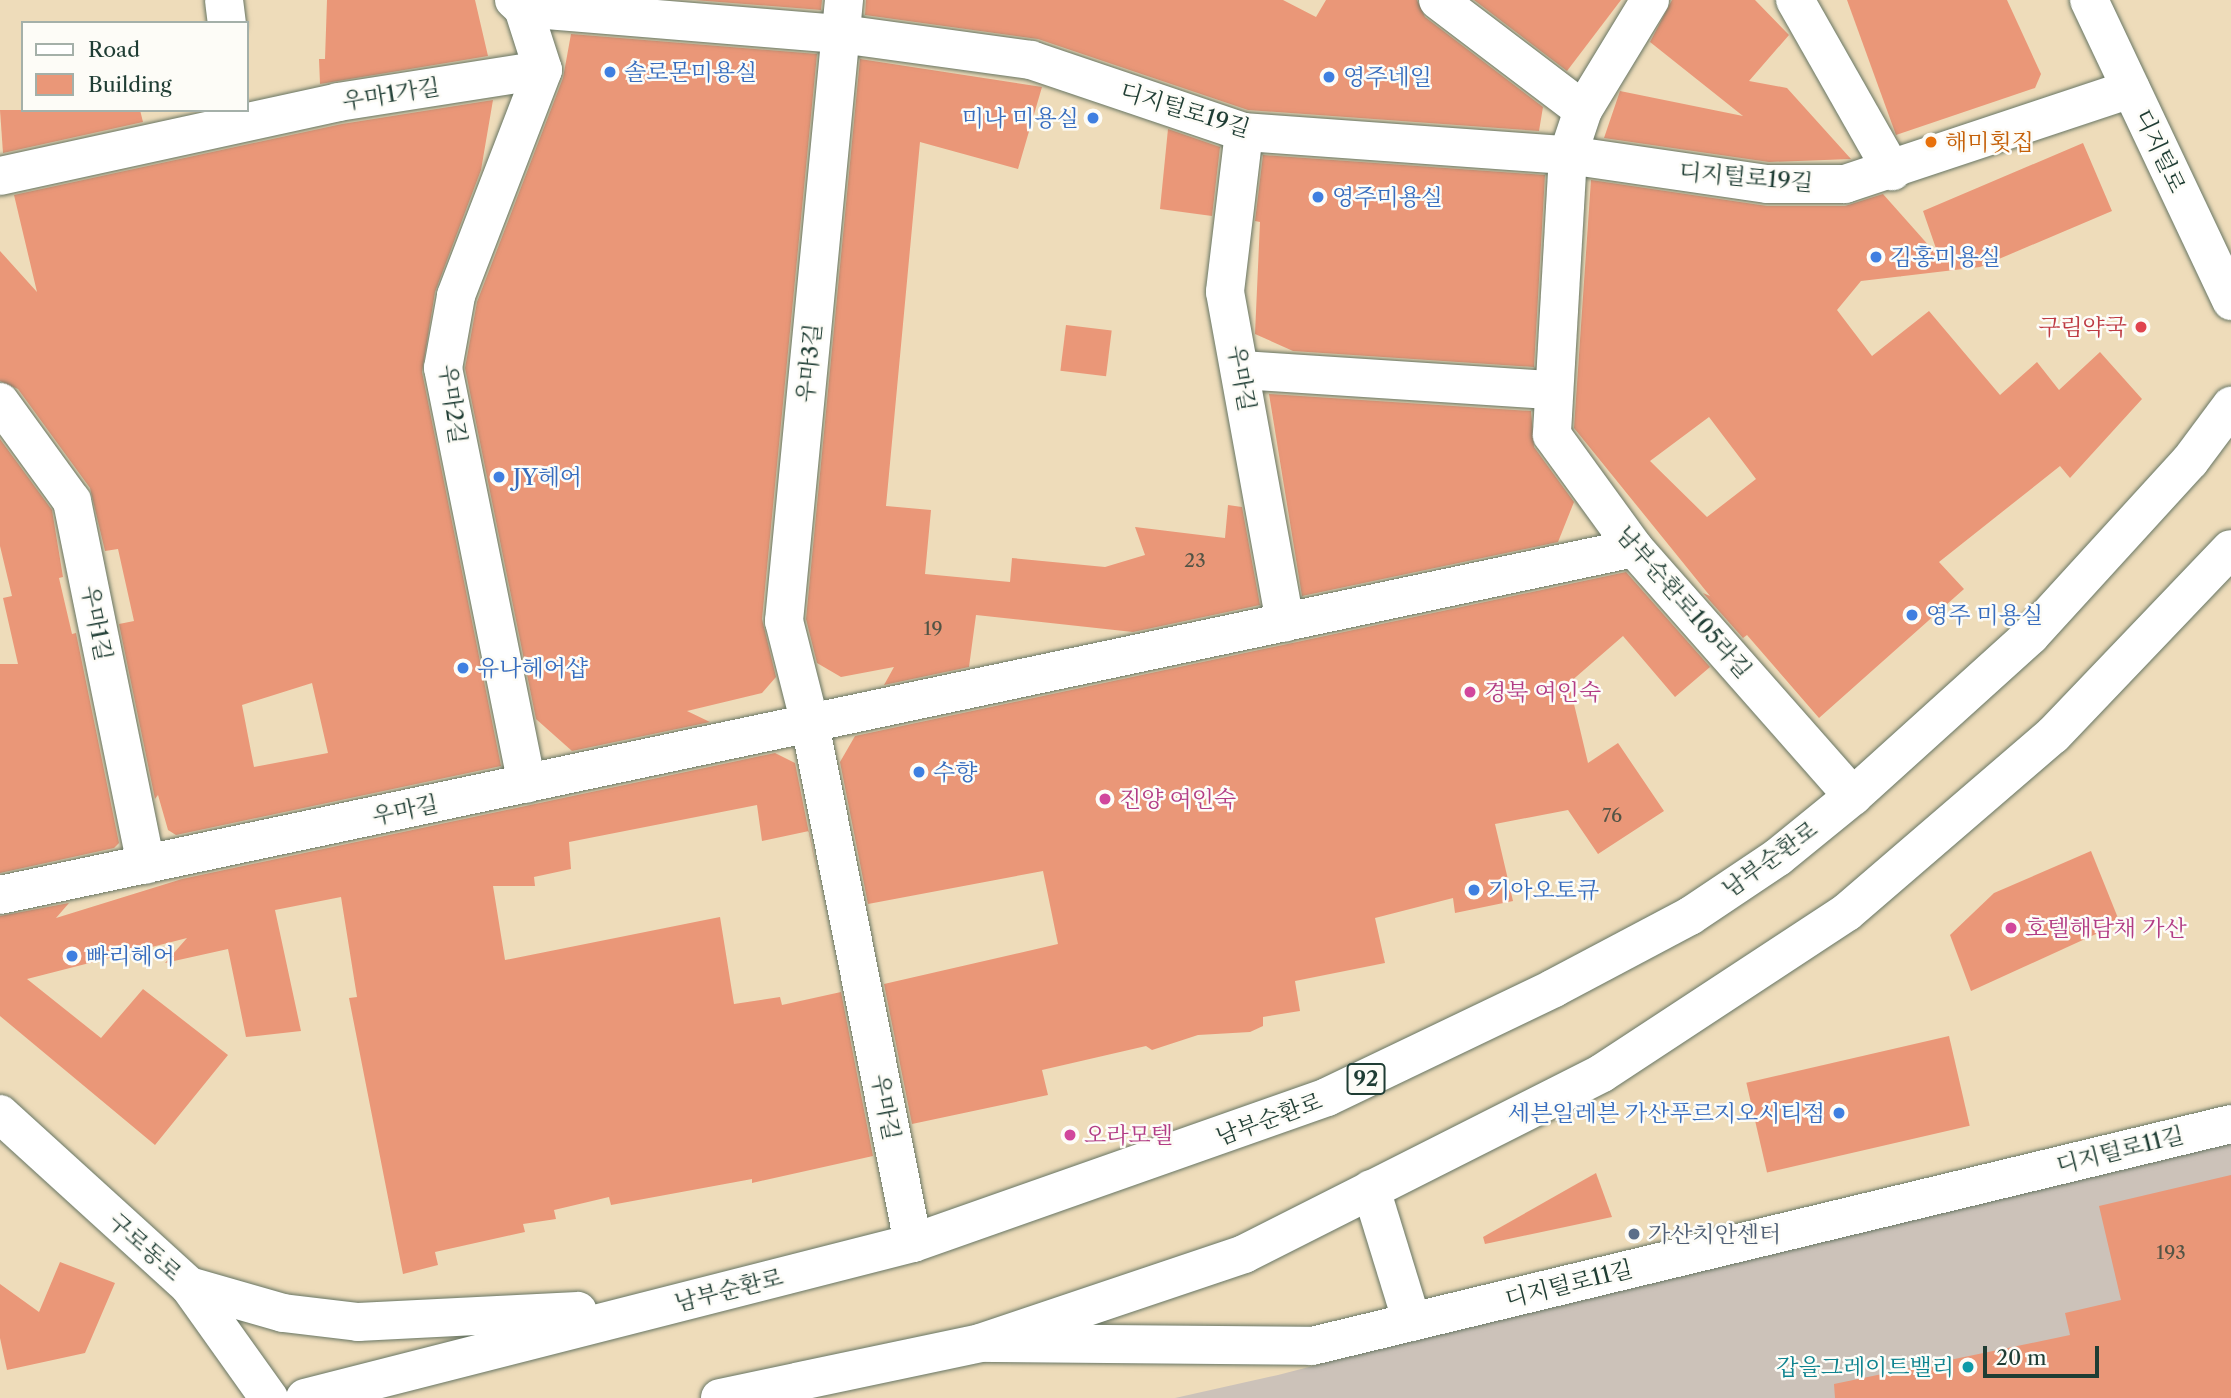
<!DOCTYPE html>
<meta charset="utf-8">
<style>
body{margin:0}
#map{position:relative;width:2231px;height:1398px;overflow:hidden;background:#eedcba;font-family:"Libre Caslon Text","Noto Serif KR",serif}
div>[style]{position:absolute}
.industrial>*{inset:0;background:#ccc2b9}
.building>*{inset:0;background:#ea9778;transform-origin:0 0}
.roads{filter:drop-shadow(0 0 2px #677563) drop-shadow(0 0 2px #677563)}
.minor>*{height:38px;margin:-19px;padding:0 19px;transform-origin:19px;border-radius:19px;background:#fff}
.major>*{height:38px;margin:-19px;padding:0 19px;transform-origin:19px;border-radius:19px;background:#fff}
.dots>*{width:19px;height:19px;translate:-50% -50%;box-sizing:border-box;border:4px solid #fdfcf7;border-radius:50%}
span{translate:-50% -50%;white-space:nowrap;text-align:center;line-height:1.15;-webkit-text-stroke:5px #fdfcf7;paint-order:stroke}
.number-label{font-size:19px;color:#525445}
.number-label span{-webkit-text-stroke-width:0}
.shield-label span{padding:2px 5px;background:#fdfcf7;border:2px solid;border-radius:5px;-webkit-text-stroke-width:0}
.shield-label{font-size:21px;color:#1f3d34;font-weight:700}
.shop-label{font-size:23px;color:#366cbe}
.left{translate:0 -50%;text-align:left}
.right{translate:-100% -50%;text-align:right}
.street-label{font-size:23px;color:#1f3d34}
.food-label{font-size:23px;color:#c56008}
.health-label{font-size:23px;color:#be3a42}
.hotel-label{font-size:23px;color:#b23c85}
.service-label{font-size:23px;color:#4e5e75}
.culture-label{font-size:23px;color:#0d838f}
.legend{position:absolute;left:21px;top:21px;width:228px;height:91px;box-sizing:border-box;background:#fdfcf7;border:2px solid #a4b0a9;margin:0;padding:9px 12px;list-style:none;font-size:21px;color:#1f3d34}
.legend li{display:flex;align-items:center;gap:14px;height:35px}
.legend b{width:35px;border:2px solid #a4b0a9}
.scale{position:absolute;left:1983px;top:1346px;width:116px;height:32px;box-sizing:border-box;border:4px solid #1f3d34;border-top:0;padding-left:9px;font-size:21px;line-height:24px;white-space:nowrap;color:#1f3d34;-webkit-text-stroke:5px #fdfcf7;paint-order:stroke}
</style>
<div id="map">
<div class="industrial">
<div style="clip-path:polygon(2231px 1129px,2231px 1398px,1175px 1398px,1278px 1375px)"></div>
</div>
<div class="building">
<div style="clip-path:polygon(327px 0,475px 0,488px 56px,320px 84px,319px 59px,325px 59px)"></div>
<div style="clip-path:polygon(694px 0,822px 0,821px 10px)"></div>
<div style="clip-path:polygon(866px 0,1283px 0,1316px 17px,1326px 0,1417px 0,1425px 17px,1543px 107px,1539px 131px,1248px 110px,1038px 39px,865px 15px)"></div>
<div style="clip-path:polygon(1474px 0,1621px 0,1567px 71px)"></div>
<div style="clip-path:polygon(1672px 0,1755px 0,1789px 35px,1749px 81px,1787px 88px,1851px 159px,1769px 162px,1604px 138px,1620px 91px,1743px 116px,1650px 42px)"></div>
<div style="clip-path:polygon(1847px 0,2007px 0,2041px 74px,2035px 88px,1896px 135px)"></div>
<div style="clip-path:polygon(571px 34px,817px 54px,762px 619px,776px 677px,762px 693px,687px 711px,710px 722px,572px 751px,536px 719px,465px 368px,477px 302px,563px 78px)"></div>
<div style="clip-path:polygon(860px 59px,1042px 87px,1018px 169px,920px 142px,886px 506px,931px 510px,925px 574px,1010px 582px,1012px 558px,1105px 567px,1145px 555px,1135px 527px,1225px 538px,1228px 505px,1242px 507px,1260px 605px,1133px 632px,976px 615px,969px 667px,884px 685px,894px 667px,841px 677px,817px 663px,806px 619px)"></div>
<div style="clip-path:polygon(evenodd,493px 100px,481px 170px,435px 292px,422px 372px,501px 766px,176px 835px,168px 830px,158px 795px,155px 799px,119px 624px,134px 621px,118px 549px,105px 551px,90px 488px,18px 389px,0 381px,0 251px,37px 292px,14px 195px,342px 124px,493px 100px,312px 683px,328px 753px,254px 767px,242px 705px,312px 683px)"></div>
<div style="clip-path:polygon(0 110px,140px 110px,143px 122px,3px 153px)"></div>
<div style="clip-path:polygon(1168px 129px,1220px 147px,1212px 216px,1160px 209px)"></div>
<div style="clip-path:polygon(evenodd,2083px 143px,2112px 211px,1980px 267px,1861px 281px,1837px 310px,1872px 356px,1929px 311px,2000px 395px,2037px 362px,2059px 390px,2100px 352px,2142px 399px,2070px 478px,2060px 466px,1939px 562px,1964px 589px,1819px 718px,1747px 635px,1743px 638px,1703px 593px,1710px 596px,1574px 428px,1591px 180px,1767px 206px,1845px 206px,1883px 194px,1939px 257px,1923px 211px,2083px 143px,1709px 417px,1756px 479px,1707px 517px,1650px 461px,1709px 417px)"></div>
<div style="clip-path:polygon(1263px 155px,1545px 175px,1534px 367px,1293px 351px,1255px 334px,1260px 222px,1255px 221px)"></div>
<div style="left:1066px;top:325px;width:46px;height:46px;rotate:7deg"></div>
<div style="clip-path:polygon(1269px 394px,1531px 411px,1534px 447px,1574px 502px,1558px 542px,1302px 596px)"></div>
<div style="clip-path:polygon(0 439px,52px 510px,63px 577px,59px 578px,72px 634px,76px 633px,119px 843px,114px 848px,0 873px,0 664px,18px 664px,3px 598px,12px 596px,0 546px)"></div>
<div style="clip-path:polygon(1626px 572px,1710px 667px,1675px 697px,1623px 636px,1569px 683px,1588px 763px,1618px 743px,1664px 811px,1598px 854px,1568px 810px,1495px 824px,1513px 901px,1455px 913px,1453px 898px,1375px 918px,1385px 963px,1295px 981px,1300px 1011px,1263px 1017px,1263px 1026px,1250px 1032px,1198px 1035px,1152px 1050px,1146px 1046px,1042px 1070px,1048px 1095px,912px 1124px,884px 984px,1058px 944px,1043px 871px,868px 904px,840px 762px,855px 736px)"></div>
<div style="clip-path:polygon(775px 753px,795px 763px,821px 893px,809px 831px,762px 841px,757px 805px,569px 842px,571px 869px,534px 877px,535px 886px,493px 886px,505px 960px,720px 917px,734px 1004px,780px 997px,782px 1005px,841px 992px,873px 1156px,752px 1183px,752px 1179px,611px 1205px,609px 1197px,554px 1210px,556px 1219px,523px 1224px,525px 1232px,435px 1252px,438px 1265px,403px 1274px,349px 998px,357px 997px,341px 897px,275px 910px,301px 1031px,246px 1037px,228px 949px,165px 963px,187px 938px,27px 979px,101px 1038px,143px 989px,228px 1055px,155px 1145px,0 1016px,0 916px,69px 903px,56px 918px,182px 879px)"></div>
<div style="clip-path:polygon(2091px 851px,2120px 923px,1971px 991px,1950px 935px,1994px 893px)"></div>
<div style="left:1949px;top:1036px;width:92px;height:208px;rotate:77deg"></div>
<div style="clip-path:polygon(1596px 1173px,1612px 1217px,1485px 1244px,1483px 1237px)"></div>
<div style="clip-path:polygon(2231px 1175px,2231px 1398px,1835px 1398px,1834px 1384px,2070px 1335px,2065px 1313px,2121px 1300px,2099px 1206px)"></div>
<div style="clip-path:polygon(60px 1262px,115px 1283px,85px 1353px,7px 1370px,0 1338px,0 1284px,39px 1312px)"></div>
</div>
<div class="roads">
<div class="minor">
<div style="left:224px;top:0;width:23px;rotate:83deg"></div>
<div style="left:514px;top:0;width:12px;rotate:42deg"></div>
<div style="left:523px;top:8px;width:65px;rotate:72.1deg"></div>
<div style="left:543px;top:70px;width:242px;rotate:111.1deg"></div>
<div style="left:456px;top:296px;width:73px;rotate:100.2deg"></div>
<div style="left:443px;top:368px;width:424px;rotate:78.6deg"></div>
<div style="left:844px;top:0;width:624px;rotate:95.52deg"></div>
<div style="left:784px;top:621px;width:106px;rotate:75.8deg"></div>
<div style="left:810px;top:724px;width:529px;rotate:78.78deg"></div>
<div style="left:1438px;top:0;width:182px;rotate:37.2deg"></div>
<div style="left:1650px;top:0;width:129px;rotate:121.3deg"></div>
<div style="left:1583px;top:110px;width:47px;rotate:108.4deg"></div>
<div style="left:1568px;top:155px;width:280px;rotate:93.3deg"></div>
<div style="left:1552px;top:435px;width:140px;rotate:54deg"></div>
<div style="left:1634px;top:548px;width:331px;rotate:48.6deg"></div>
<div style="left:1795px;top:0;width:197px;rotate:60.4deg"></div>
<div style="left:523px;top:8px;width:319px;rotate:4.7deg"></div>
<div style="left:841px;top:34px;width:192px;rotate:7.8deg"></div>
<div style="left:1031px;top:60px;width:225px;rotate:18.7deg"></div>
<div style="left:1244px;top:132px;width:325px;rotate:4.1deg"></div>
<div style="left:1568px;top:155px;width:201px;rotate:8.3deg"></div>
<div style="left:1767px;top:184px;width:78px"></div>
<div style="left:1845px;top:184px;width:301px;rotate:-18.4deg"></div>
<div style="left:1244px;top:132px;width:161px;rotate:96.8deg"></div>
<div style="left:1225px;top:292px;width:336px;rotate:79.7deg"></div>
<div style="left:0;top:176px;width:346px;rotate:-12.3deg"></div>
<div style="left:338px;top:102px;width:207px;rotate:-8.9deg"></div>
<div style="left:1241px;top:370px;width:313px;rotate:3.7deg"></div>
<div style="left:0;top:402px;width:122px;rotate:54deg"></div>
<div style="left:72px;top:501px;width:371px;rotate:78.5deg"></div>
<div style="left:0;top:895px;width:1670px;rotate:-11.99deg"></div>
<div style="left:1371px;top:1189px;width:139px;rotate:72.9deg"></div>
<div style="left:986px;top:1343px;width:326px;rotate:0.5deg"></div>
<div style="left:1312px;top:1346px;width:945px;rotate:-13.58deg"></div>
</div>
<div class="major">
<div style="left:2089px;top:0;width:333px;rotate:64.7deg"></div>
<div style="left:0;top:1114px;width:256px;rotate:42.3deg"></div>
<div style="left:189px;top:1286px;width:138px;rotate:54.5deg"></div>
<div style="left:189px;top:1286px;width:98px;rotate:16deg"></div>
<div style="left:283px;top:1313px;width:76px;rotate:6.8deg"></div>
<div style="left:358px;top:1322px;width:220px;rotate:-2.9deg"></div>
<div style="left:305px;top:1398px;width:627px;rotate:-14.3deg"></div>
<div style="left:913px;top:1243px;width:439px;rotate:-19.4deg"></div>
<div style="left:1327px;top:1097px;width:252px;rotate:-25.6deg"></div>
<div style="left:1554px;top:988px;width:154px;rotate:-27.9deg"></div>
<div style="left:1690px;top:916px;width:106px;rotate:-33.8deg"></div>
<div style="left:1778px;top:857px;width:97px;rotate:-39.1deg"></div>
<div style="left:1853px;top:796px;width:239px;rotate:-42.1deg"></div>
<div style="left:2030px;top:636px;width:237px;rotate:-47.6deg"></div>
<div style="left:2190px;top:461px;width:69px;rotate:-53.3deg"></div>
<div style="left:720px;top:1398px;width:266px;rotate:-11.9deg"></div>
<div style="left:980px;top:1343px;width:279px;rotate:-18.6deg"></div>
<div style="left:1244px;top:1254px;width:401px;rotate:-26.8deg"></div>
<div style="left:1602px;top:1073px;width:293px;rotate:-33.3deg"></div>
<div style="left:1847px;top:912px;width:272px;rotate:-40.7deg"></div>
<div style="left:2053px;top:735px;width:257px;rotate:-46.3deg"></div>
</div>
</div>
<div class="dots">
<div style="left:610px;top:72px;background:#3f7fe0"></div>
<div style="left:1329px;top:77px;background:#3f7fe0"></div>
<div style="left:1093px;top:118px;background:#3f7fe0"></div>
<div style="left:1931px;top:142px;background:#e8710a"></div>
<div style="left:1318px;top:197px;background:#3f7fe0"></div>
<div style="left:1876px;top:257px;background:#3f7fe0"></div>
<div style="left:2141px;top:327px;background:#e0444e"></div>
<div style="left:499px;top:477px;background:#3f7fe0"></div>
<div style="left:1912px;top:615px;background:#3f7fe0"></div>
<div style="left:463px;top:668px;background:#3f7fe0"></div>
<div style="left:1470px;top:692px;background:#d1479c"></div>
<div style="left:919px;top:772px;background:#3f7fe0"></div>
<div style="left:1105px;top:799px;background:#d1479c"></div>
<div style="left:1474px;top:890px;background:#3f7fe0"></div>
<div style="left:2011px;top:928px;background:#d1479c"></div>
<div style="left:72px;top:956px;background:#3f7fe0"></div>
<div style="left:1839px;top:1113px;background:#3f7fe0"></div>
<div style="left:1070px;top:1135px;background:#d1479c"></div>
<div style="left:1634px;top:1234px;background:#5c6f8a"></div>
<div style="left:1968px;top:1367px;background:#0f9aa8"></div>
</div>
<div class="number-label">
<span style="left:1195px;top:561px">23</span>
<span style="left:933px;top:629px">19</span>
<span style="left:1612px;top:816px">76</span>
<span style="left:2171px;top:1253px">193</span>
</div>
<div class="shield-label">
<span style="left:1366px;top:1079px">92</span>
</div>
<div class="shop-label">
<span class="left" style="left:624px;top:72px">솔로몬미용실</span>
<span class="left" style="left:1343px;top:77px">영주네일</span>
<span class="right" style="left:1079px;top:118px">미나 미용실</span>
<span class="left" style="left:1332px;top:197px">영주미용실</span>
<span class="left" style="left:1890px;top:257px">김홍미용실</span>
<span class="left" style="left:513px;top:477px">JY헤어</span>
<span class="left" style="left:1926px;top:615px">영주 미용실</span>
<span class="left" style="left:477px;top:668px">유나헤어샵</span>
<span class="left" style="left:933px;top:772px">수향</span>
<span class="left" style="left:1488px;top:890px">기아오토큐</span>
<span class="left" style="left:86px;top:956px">빠리헤어</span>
<span class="right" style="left:1825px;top:1113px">세븐일레븐 가산푸르지오시티점</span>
</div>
<div class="street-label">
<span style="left:391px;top:94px;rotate:-9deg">우마1가길</span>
<span style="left:1185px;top:110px;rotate:17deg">디지털로19길</span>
<span style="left:2160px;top:151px;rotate:65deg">디지털로</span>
<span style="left:1746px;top:177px;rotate:5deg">디지털로19길</span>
<span style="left:809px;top:363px;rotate:-84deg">우마3길</span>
<span style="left:1242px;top:378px;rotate:80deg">우마길</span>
<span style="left:453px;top:404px;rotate:82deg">우마2길</span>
<span style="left:1684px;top:602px;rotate:49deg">남부순환로105라길</span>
<span style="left:97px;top:623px;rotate:79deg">우마1길</span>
<span style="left:405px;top:810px;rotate:-12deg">우마길</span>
<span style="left:1770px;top:859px;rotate:-36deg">남부순환로</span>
<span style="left:886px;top:1107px;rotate:79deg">우마길</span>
<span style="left:1269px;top:1119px;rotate:-20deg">남부순환로</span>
<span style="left:2120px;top:1150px;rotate:-14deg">디지털로11길</span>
<span style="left:145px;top:1247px;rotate:42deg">구로동로</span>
<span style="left:1569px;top:1284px;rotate:-14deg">디지털로11길</span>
<span style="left:729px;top:1290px;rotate:-14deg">남부순환로</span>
</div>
<div class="food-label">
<span class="left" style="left:1945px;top:142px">해미횟집</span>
</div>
<div class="health-label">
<span class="right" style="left:2127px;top:327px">구림약국</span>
</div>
<div class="hotel-label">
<span class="left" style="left:1484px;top:692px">경북 여인숙</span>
<span class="left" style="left:1119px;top:799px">진양 여인숙</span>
<span class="left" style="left:2025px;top:928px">호텔해담채 가산</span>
<span class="left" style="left:1084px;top:1135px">오라모텔</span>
</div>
<div class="service-label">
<span class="left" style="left:1648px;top:1234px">가산치안센터</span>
</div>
<div class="culture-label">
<span class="right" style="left:1954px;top:1367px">갑을그레이트밸리</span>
</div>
<ul class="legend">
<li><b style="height:9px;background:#fff"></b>Road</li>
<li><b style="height:19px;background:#ea9778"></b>Building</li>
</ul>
<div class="scale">20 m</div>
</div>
